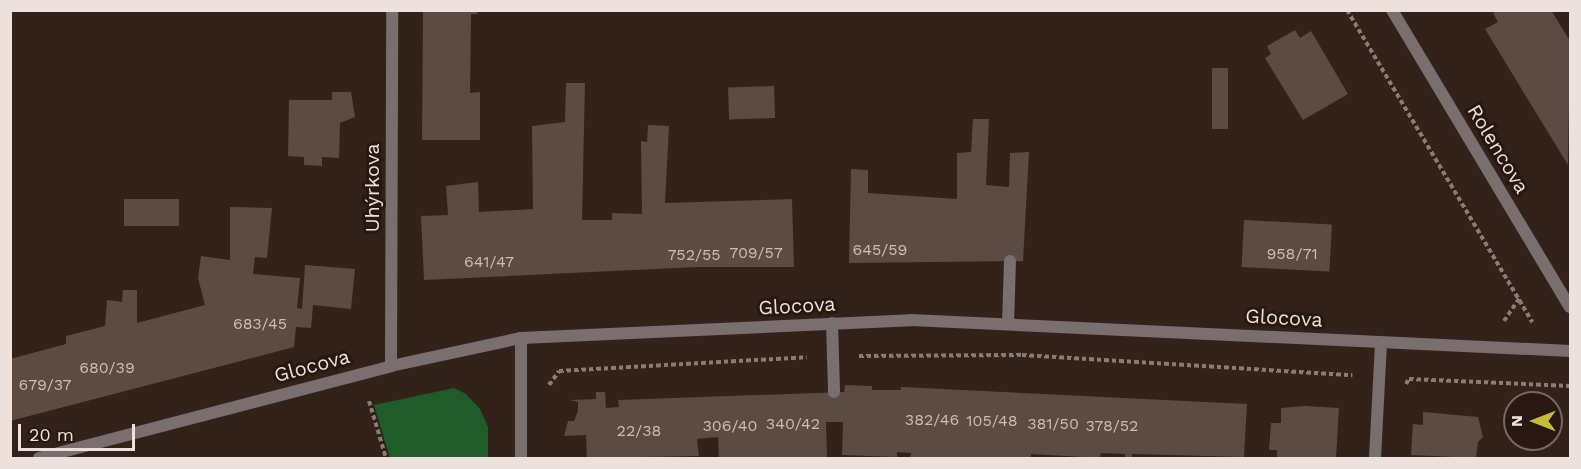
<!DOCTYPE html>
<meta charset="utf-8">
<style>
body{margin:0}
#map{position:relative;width:1581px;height:469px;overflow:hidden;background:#32221a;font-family:"Work Sans",sans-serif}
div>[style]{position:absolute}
.green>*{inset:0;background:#1e5d29}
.building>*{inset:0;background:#5d4b42;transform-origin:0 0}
.path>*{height:4px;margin-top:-2px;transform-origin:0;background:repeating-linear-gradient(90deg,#897c75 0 4.5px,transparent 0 7.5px)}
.service>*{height:12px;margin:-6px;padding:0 6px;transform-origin:6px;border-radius:6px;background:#7a6f6f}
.minor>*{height:12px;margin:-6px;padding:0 6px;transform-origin:6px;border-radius:6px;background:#7a6f6f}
span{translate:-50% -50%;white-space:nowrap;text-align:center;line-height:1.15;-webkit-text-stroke:6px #281811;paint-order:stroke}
.number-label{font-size:16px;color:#c8bcb6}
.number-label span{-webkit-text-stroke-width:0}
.street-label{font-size:20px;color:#ece1dc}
.frame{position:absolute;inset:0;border:12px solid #ece1dc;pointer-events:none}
.north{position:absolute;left:1503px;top:391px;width:60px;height:60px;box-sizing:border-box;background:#281811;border:2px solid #766862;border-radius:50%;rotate:270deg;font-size:16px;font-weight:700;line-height:24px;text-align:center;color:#ece1dc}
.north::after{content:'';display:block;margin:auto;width:21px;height:27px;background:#c6bc3c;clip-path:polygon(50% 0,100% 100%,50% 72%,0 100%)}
.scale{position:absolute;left:18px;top:424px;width:117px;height:27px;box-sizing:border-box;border:3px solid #ece1dc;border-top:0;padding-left:8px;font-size:18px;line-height:21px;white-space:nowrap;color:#ece1dc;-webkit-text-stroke:4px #281811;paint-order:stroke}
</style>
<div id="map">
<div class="green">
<div style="clip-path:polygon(454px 388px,466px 394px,480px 409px,488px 427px,488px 458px,390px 458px,374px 405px)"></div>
</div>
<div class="building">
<div style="clip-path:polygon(423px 10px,477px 10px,477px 14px,471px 14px,470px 93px,480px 92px,480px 140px,422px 140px)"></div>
<div style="clip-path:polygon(1498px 10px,1551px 10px,1570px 41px,1568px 165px,1485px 29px,1498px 22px,1493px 13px)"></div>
<div style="clip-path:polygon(1295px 30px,1300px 38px,1311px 31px,1348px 94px,1303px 120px,1265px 58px,1271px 54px,1267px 46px)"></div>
<div style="left:1212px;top:68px;width:16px;height:61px"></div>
<div style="clip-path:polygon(566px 83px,585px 83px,582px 220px,612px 220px,612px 213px,642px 214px,641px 141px,647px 142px,648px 125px,669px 126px,665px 203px,792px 199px,794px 267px,696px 267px,424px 280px,421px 216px,448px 215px,446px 186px,478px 182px,479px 212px,533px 209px,532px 126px,565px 122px)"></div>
<div style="left:774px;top:86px;width:32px;height:46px;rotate:88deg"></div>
<div style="clip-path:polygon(332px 92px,351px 92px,355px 117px,340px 123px,339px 158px,322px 157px,322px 166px,304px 165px,304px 157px,288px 156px,289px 100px,332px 100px)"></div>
<div style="clip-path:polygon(973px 119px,989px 119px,986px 185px,1009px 187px,1010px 153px,1029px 152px,1023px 261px,849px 263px,851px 169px,868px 170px,868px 193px,957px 199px,957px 153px,971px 152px)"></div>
<div style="left:179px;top:199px;width:27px;height:55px;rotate:90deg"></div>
<div style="clip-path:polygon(230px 207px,272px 208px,267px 258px,255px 257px,253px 274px,300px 278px,297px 308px,302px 309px,305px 265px,355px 269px,351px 309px,313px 305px,311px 328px,296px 327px,294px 347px,10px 421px,10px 359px,66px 344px,66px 336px,105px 326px,107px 300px,122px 302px,123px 290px,137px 290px,137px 323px,205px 305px,198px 278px,201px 256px,230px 260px)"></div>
<div style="left:1244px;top:220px;width:88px;height:47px;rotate:3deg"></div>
<div style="clip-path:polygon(845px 385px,872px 386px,872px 390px,901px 390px,901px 387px,1247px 404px,1244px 457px,1132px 454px,1132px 458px,1125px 458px,1125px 454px,1101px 453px,1100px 458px,1031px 454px,1031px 458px,910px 458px,911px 453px,897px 452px,897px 457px,842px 455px,843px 422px,826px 422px,827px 457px,815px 458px,719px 458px,718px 437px,697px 439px,699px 456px,587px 458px,586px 435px,564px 436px,568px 421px,574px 421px,578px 411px,578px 402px,570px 400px,596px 399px,596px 392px,605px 392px,606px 408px,619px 407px,618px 400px,844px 392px)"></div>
<div style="clip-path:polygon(1305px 406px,1339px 408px,1336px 458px,1277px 458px,1277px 450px,1269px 450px,1271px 423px,1281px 423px,1281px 408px)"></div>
<div style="clip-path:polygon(1423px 412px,1478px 417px,1483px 437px,1478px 442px,1476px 458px,1411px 455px,1413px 424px,1423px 425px)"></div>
</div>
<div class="path">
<div style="left:1347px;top:10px;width:363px;rotate:59.3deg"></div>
<div style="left:1504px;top:321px;width:27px;rotate:-56deg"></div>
<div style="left:859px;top:356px;width:163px;rotate:-0.4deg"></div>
<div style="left:1022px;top:355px;width:331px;rotate:3.5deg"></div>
<div style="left:1406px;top:384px;width:6px;rotate:-59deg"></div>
<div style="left:1409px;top:379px;width:161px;rotate:2.5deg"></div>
<div style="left:549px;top:385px;width:17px;rotate:-54deg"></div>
<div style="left:559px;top:371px;width:248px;rotate:-3.2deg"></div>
<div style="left:369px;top:401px;width:59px;rotate:73.4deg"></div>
</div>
<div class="service">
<div style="left:832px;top:323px;width:69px;rotate:88.3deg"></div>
<div style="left:1008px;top:324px;width:63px;rotate:-88.2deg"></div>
</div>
<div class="minor">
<div style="left:1392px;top:10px;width:346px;rotate:59.1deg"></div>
<div style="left:391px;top:366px;width:356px;rotate:-89.8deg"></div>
<div style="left:39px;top:458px;width:364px;rotate:-14.6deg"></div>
<div style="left:391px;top:366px;width:133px;rotate:-12.2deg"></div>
<div style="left:521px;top:338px;width:390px;rotate:-2.6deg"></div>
<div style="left:911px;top:320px;width:660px;rotate:2.69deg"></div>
<div style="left:521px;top:458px;width:120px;rotate:-90deg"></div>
<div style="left:1375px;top:458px;width:115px;rotate:-87deg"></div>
</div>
<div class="number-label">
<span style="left:880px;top:250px">645/59</span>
<span style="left:756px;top:253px">709/57</span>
<span style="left:1292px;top:254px">958/71</span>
<span style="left:694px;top:255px">752/55</span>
<span style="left:489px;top:262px">641/47</span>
<span style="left:260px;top:324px">683/45</span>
<span style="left:107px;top:368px">680/39</span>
<span style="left:45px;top:385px">679/37</span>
<span style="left:932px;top:420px">382/46</span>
<span style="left:992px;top:421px">105/48</span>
<span style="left:793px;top:424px">340/42</span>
<span style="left:1053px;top:424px">381/50</span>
<span style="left:730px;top:426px">306/40</span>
<span style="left:1112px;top:426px">378/52</span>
<span style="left:639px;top:431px">22/38</span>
</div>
<div class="street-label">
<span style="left:1498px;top:149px;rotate:59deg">Rolencova</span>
<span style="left:372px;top:188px;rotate:-90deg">Uhýrkova</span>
<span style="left:797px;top:306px;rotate:-3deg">Glocova</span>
<span style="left:1284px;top:318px;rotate:3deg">Glocova</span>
<span style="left:312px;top:366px;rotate:-15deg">Glocova</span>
</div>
<div class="frame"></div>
<div class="north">N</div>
<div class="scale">20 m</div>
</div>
